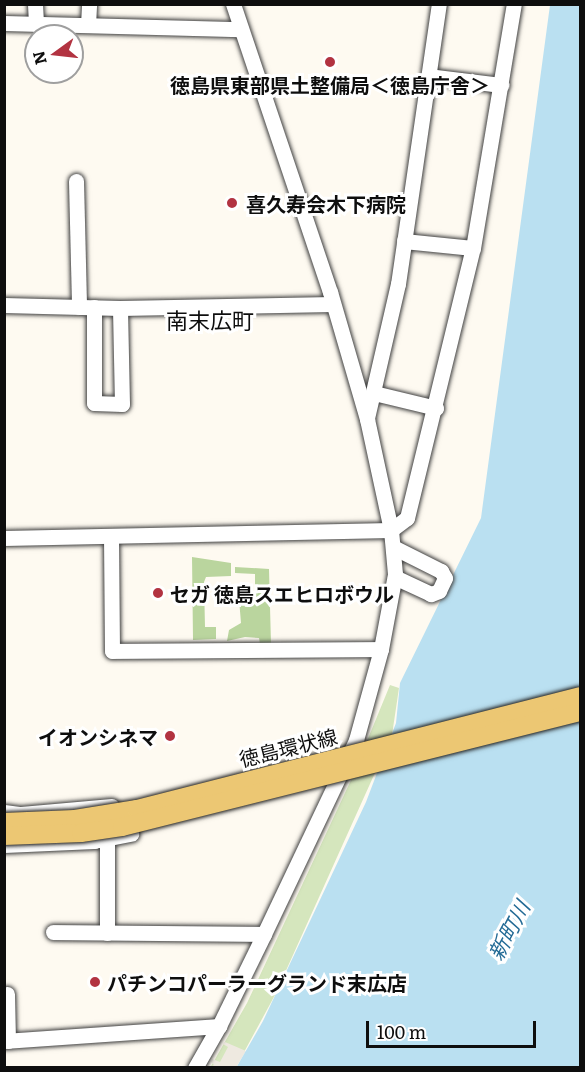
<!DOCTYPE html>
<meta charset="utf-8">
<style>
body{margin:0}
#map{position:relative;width:585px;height:1072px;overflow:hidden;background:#fefaf1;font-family:Literata,"Noto Sans JP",serif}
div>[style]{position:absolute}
.green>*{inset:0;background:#d5e6bd}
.forest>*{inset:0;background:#bad59e}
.plaza>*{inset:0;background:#eee9e0}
.water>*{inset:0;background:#bae0f1}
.roads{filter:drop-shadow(0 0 2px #414141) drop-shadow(0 0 2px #414141)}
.minor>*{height:15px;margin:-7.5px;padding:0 7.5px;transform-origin:7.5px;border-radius:7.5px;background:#fff}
.bridges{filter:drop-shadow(0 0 2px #1f1f1f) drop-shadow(0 0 2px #1f1f1f)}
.major-bridge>*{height:18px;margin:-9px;padding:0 9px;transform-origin:9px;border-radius:9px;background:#ecc773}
.dots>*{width:16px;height:16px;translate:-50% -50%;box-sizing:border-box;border:3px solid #fff;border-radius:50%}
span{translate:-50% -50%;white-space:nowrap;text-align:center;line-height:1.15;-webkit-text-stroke:6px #fff;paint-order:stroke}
.poi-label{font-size:20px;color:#0e0e0e;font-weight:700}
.left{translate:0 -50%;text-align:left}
.right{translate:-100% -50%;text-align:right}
.street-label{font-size:20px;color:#0e0e0e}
.water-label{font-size:21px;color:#226a95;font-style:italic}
.quarter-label{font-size:22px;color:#0e0e0e}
.frame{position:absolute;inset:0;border:6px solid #0e0e0e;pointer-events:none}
.north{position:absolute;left:24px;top:24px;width:60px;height:60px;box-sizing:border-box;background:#fff;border:2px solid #9f9f9f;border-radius:50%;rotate:255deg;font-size:16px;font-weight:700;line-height:24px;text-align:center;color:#0e0e0e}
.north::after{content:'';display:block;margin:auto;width:21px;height:27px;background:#b23341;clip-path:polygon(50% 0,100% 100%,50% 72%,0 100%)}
.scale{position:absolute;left:366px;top:1021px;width:170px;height:27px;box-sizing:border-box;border:3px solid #0e0e0e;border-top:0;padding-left:8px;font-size:18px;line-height:21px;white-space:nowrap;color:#0e0e0e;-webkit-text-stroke:4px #fff;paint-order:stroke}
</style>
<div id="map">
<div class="green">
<div style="clip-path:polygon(390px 685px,399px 688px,392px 735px,275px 995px,236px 1067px,210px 1068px,247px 1003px,351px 780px)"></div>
</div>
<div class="forest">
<div style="clip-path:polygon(192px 557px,231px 563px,231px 576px,206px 577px,204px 582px,205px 627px,216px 627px,216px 639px,193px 640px)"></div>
<div style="clip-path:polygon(235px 567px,269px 569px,271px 644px,260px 644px,259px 638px,245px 637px,227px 641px,229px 630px,241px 623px,239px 599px,255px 597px,255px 574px,235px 573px)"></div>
</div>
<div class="plaza">
<div style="clip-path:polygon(225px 1042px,246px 1051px,236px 1067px,210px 1067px,214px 1065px,211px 1062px,212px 1059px,220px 1062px,228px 1047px,223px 1044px)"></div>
</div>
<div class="water">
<div style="clip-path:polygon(550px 5px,580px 5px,580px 1067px,236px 1068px,263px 1021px,366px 802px,396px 723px,400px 683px,481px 518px)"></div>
</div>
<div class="roads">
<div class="minor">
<div style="left:35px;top:4px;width:20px;rotate:87deg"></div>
<div style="left:4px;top:23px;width:237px;rotate:1.5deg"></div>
<div style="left:88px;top:25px;width:21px;rotate:-87deg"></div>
<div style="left:429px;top:76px;width:73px;rotate:7.1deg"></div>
<div style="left:76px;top:181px;width:126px;rotate:88.6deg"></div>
<div style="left:404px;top:241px;width:69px;rotate:5.8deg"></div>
<div style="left:4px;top:305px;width:116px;rotate:1.5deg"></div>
<div style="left:120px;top:308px;width:213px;rotate:-1.1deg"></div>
<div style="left:94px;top:307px;width:96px;rotate:90deg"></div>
<div style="left:94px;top:403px;width:28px;rotate:2deg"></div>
<div style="left:122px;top:404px;width:96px;rotate:-91.2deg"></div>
<div style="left:374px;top:393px;width:64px;rotate:13.6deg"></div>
<div style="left:367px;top:418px;width:138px;rotate:-77deg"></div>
<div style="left:398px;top:284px;width:283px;rotate:-81.7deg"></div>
<div style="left:111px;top:536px;width:115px;rotate:89.5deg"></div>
<div style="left:112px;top:651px;width:269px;rotate:-0.4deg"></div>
<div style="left:4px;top:538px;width:387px;rotate:-1.2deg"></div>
<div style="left:391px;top:530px;width:20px;rotate:-37deg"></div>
<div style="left:407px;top:518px;width:278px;rotate:-76.3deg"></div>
<div style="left:473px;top:248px;width:247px;rotate:-80.5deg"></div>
<div style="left:393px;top:547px;width:54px;rotate:26.6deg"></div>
<div style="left:441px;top:571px;width:8px;rotate:60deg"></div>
<div style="left:445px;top:578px;width:14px;rotate:115deg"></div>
<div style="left:439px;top:591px;width:9px;rotate:159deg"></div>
<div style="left:431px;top:594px;width:40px;rotate:-155deg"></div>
<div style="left:4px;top:812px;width:17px;rotate:7deg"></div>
<div style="left:21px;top:814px;width:91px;rotate:-5deg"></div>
<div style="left:107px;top:839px;width:94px;rotate:90deg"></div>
<div style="left:4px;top:845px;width:90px;rotate:-2.5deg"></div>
<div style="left:94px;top:841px;width:38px;rotate:-11deg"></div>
<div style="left:53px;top:932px;width:211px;rotate:0.5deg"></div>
<div style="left:7px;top:994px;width:47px;rotate:88.8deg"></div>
<div style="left:4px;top:1041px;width:216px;rotate:-4deg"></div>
<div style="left:195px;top:1068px;width:48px;rotate:-60.3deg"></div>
<div style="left:219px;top:1026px;width:102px;rotate:-63.9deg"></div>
<div style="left:264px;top:934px;width:215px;rotate:-64.6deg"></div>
<div style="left:356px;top:740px;width:94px;rotate:-74.6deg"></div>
<div style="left:381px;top:649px;width:76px;rotate:-79.4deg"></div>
<div style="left:395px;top:574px;width:44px;rotate:-95.2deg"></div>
<div style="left:391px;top:530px;width:114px;rotate:-102.2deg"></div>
<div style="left:367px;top:419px;width:132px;rotate:-106.2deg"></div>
<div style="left:330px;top:292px;width:304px;rotate:-108.6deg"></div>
</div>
</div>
<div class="bridges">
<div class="major-bridge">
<div style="left:4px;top:822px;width:71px;rotate:-2.4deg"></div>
<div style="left:75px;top:819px;width:63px;rotate:-9.2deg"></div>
<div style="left:137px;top:809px;width:457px;rotate:-14.3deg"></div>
<div style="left:4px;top:836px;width:77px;rotate:-2.2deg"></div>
<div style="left:81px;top:833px;width:41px;rotate:-8.3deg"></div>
<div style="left:122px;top:827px;width:472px;rotate:-14.1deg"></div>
</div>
</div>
<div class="dots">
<div style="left:330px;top:62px;background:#b23341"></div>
<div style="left:232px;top:203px;background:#b23341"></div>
<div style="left:158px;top:593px;background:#b23341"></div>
<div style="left:170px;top:736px;background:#b23341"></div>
<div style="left:95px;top:982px;background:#b23341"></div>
</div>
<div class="poi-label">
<span style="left:330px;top:84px">徳島県東部県土整備局＜徳島庁舎＞</span>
<span class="left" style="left:246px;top:203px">喜久寿会木下病院</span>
<span class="left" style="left:170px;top:593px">セガ 徳島スエヒロボウル</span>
<span class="right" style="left:158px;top:736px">イオンシネマ</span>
<span class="left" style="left:107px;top:982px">パチンコパーラーグランド末広店</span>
</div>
<div class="street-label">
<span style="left:288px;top:747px;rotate:-14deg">徳島環状線</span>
</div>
<div class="water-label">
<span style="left:508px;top:930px;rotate:-62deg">新町川</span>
</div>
<div class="quarter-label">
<span style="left:210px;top:320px">南末広町</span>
</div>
<div class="frame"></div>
<div class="north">N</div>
<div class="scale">100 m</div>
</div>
